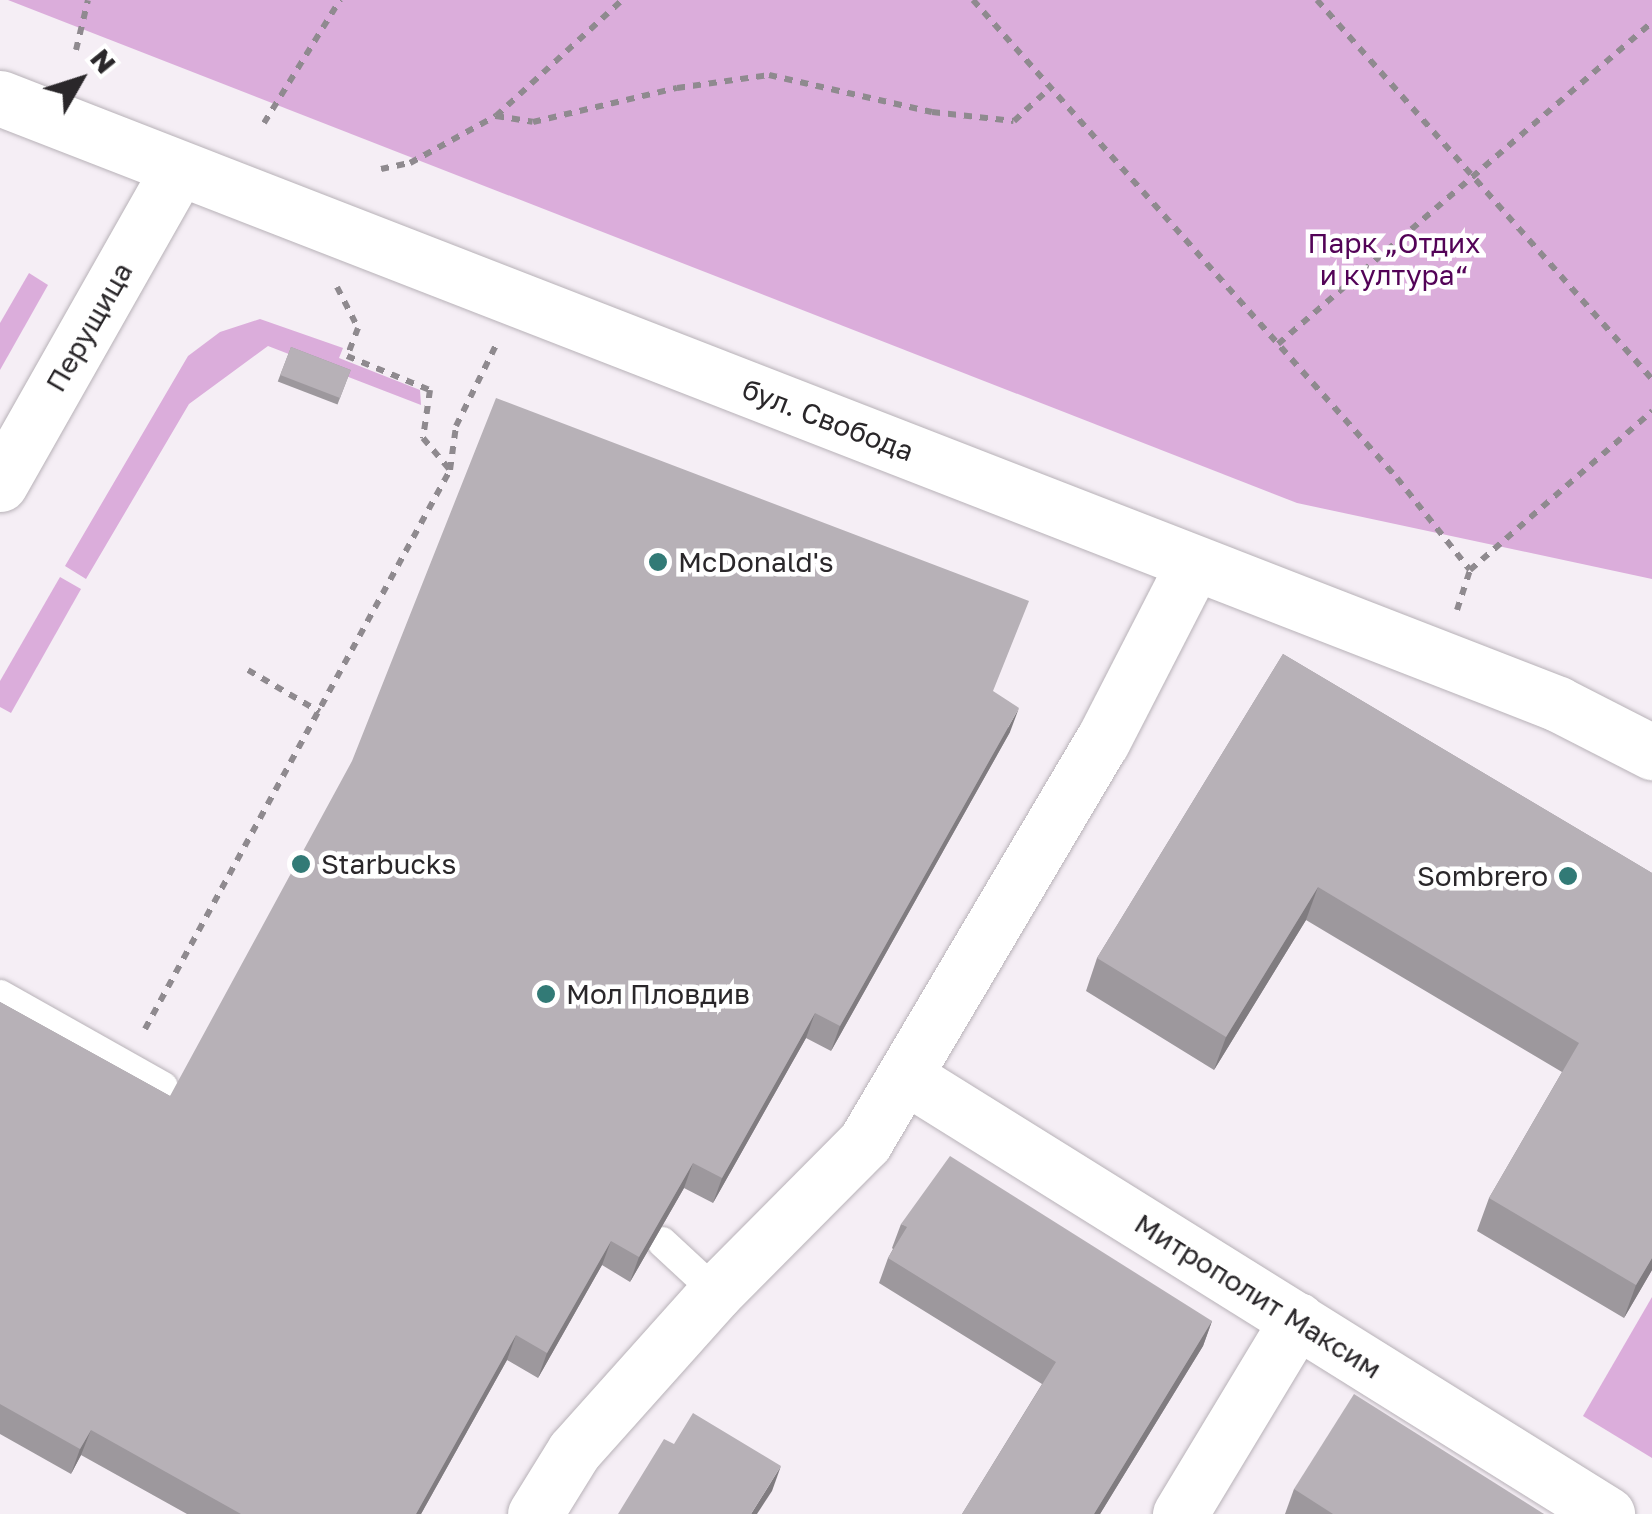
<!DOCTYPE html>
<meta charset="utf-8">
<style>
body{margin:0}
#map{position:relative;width:1652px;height:1514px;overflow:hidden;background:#f5eef5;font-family:"Golos Text",sans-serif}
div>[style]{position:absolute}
.green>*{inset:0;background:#dbaddb}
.path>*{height:6px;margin-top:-3px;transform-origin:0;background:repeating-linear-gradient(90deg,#8f8a8f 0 8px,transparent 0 16px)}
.roads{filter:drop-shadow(0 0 2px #b8b2b8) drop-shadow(0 0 2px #b8b2b8)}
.lane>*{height:30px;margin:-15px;padding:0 15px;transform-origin:15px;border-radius:15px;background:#fff}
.street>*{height:55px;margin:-27.5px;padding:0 27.5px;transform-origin:27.5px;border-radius:27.5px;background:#fff}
.secondary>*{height:55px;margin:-27.5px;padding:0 27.5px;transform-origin:27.5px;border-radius:27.5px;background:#fff}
.wall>*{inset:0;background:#9d989d;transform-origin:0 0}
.shaded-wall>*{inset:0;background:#807c80}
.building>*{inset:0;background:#b7b1b7;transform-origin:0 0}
.dots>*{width:28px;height:28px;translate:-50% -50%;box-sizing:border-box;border:5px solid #fff;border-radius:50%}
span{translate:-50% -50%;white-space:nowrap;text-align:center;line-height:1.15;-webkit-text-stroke:9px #fff;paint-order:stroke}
.park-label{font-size:28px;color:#530357}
.street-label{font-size:28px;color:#2a272a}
.poi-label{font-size:28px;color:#2a272a}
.left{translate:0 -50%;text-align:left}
.right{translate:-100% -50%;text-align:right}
.north{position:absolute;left:30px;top:30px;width:100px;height:100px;-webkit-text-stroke:8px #fff;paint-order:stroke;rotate:51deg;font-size:28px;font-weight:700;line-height:40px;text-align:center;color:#2a272a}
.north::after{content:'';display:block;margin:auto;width:35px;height:45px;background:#2a272a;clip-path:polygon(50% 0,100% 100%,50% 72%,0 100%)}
</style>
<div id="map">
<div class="green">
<div style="clip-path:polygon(8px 0,1652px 0,1652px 579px,1297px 503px)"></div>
<div style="clip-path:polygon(29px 273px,48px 285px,0 370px,0 323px)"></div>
<div style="clip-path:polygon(260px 319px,343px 348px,339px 358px,420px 390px,421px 405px,268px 346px,189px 404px,86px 579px,65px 566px,188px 356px,220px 332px)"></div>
<div style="clip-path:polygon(60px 577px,81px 589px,11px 713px,0 707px,0 681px)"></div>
<div style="clip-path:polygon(1652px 1297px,1652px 1458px,1583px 1416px)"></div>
</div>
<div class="path">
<div style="left:973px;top:0;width:639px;rotate:48.43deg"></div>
<div style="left:1397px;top:478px;width:117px;rotate:51.6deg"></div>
<div style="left:1317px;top:0;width:506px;rotate:48.53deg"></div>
<div style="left:76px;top:50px;width:51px;rotate:-76.5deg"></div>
<div style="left:496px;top:116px;width:37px;rotate:9deg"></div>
<div style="left:533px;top:122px;width:148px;rotate:-13.3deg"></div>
<div style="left:677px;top:88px;width:93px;rotate:-8deg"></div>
<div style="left:769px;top:75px;width:167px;rotate:12.8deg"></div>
<div style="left:932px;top:112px;width:82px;rotate:6.3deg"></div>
<div style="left:1014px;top:121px;width:49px;rotate:-42.5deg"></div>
<div style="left:264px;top:123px;width:145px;rotate:-58.3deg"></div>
<div style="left:381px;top:169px;width:30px;rotate:-12deg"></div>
<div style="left:410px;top:163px;width:98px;rotate:-28.7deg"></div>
<div style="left:496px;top:116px;width:171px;rotate:-42.6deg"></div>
<div style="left:337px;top:287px;width:46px;rotate:62.9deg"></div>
<div style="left:358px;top:328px;width:30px;rotate:111deg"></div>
<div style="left:347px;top:356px;width:90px;rotate:22.3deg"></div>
<div style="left:430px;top:390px;width:49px;rotate:98.3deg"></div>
<div style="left:423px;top:438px;width:42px;rotate:49.8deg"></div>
<div style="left:1278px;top:344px;width:494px;rotate:-40.7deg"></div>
<div style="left:1457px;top:610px;width:42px;rotate:-72deg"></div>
<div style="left:1470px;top:570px;width:242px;rotate:-41.1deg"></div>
<div style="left:248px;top:670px;width:83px;rotate:30.3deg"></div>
<div style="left:145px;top:1029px;width:637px;rotate:-61.38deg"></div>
<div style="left:450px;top:470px;width:44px;rotate:-82.2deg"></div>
<div style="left:456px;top:426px;width:90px;rotate:-63.7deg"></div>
</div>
<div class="roads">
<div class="lane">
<div style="left:0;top:995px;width:187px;rotate:29.4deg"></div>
<div style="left:662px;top:1242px;width:74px;rotate:42.8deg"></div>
</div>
<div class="street">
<div style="left:908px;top:1078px;width:824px;rotate:31.95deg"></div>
<div style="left:535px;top:1514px;width:74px;rotate:-58.2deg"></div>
<div style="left:574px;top:1451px;width:213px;rotate:-48.2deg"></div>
<div style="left:716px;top:1292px;width:211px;rotate:-45.2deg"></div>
<div style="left:865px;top:1142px;width:465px;rotate:-59.4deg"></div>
<div style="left:1102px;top:742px;width:201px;rotate:-62.8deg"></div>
<div style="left:1180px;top:1514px;width:227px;rotate:-58.9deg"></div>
</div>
<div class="secondary">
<div style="left:0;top:98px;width:1672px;rotate:21.25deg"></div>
<div style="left:1558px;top:704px;width:106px;rotate:27.1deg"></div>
<div style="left:0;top:484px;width:362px;rotate:-60.5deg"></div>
</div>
</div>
<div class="wall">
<div style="left:291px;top:347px;width:64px;height:37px;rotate:21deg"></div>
<div style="clip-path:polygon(1283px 654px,1652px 873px,1652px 1270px,1624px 1318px,1477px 1231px,1489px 1198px,1562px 1072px,1306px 920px,1214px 1070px,1086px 991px,1097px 958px)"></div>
<div style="clip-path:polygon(994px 692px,1010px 732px,831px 1051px,806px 1038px,713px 1203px,684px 1188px,630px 1282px,602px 1265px,538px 1378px,507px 1360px,421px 1514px,187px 1514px,81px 1455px,71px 1474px,0 1434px,0 1002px,170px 1096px)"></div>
<div style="clip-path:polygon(901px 1224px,1212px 1321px,1203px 1346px,1100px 1514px,962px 1514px,1042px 1384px,879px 1283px,888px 1258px,893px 1249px,892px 1248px)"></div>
<div style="clip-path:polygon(1294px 1489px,1544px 1514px,1285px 1514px)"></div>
</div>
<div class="shaded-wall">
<div style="clip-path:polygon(1019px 708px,1010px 732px,831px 1051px,840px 1026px)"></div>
<div style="clip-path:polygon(1318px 887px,1306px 920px,1214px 1070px,1226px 1037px)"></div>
<div style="clip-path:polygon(815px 1013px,806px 1038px,713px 1203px,722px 1178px)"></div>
<div style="clip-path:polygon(693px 1163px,684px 1188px,630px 1282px,639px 1257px)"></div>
<div style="clip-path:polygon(611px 1241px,602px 1265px,538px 1378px,547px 1353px)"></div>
<div style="clip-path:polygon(1652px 1258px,1652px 1270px,1624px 1318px,1636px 1285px)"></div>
<div style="clip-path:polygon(1212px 1321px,1203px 1346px,1100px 1514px,1094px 1514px)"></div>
<div style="clip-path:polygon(516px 1335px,507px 1360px,421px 1514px,416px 1514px)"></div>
<div style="clip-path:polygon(91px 1430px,81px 1455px,71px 1474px,80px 1449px)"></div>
<div style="clip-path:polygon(781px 1466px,772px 1491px,757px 1514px,751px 1514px)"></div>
</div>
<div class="building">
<div style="left:291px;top:347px;width:64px;height:30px;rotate:21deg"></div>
<div style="clip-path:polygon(496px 398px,1029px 601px,993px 691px,1019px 708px,840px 1026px,815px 1013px,722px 1178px,693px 1163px,639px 1257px,611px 1241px,547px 1353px,516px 1335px,416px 1514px,241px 1514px,91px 1430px,80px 1449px,0 1404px,0 1002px,170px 1096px,352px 761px)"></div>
<div style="clip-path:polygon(1283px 654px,1652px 873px,1652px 1258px,1636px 1285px,1489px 1198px,1579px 1043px,1318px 887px,1226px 1037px,1097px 958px)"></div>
<div style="clip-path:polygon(950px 1156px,1212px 1321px,1094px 1514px,962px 1514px,1056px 1362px,888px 1258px,907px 1227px,901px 1224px)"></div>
<div style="clip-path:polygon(1354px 1394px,1544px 1514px,1333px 1514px,1294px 1489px)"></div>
<div style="clip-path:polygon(693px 1413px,781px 1466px,751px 1514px,618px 1514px,664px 1439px,674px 1444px)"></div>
</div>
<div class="dots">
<div style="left:658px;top:562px;background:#327a76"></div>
<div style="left:301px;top:864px;background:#327a76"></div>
<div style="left:1568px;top:876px;background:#327a76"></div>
<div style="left:546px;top:994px;background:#327a76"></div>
</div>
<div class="park-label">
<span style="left:1394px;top:259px">Парк „Отдих<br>и култура“</span>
</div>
<div class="street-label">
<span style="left:89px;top:327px;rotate:-60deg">Перущица</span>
<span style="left:828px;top:420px;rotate:21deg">бул. Свобода</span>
<span style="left:1258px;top:1296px;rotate:32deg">Митрополит Максим</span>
</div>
<div class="poi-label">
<span class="left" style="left:678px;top:562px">McDonald's</span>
<span class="left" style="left:321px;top:864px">Starbucks</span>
<span class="right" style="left:1548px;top:876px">Sombrero</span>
<span class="left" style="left:566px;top:994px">Мол Пловдив</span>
</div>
<div class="north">N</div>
</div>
